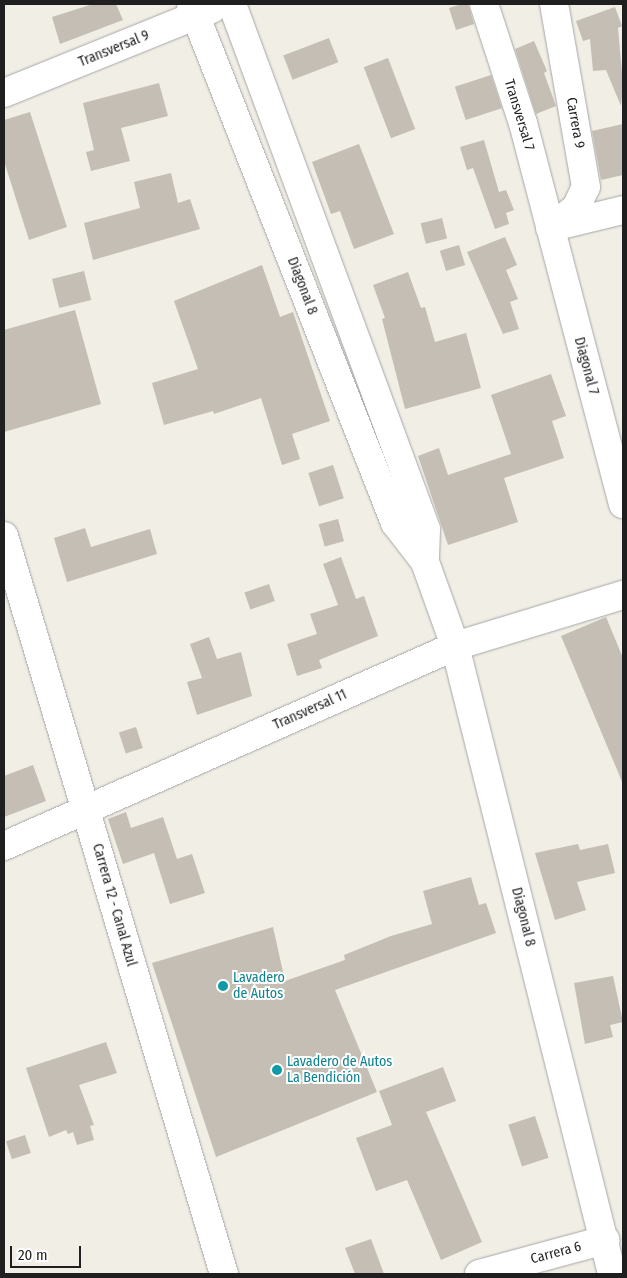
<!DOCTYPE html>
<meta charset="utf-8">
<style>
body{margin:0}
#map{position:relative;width:627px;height:1278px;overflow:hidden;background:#f0eee5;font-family:"Fira Sans Condensed",sans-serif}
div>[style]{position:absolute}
.building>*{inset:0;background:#c5beb4;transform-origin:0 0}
.roads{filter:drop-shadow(0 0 1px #a6a6a6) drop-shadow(0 0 1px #a6a6a6)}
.minor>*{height:28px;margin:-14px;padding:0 14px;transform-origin:14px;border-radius:14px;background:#fff}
.dots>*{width:14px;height:14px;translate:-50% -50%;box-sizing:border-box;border:2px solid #fff;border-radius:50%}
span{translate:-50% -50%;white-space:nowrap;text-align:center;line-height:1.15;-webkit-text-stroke:4px #fff;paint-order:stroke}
.street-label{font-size:14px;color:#1f1f1f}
.culture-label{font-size:14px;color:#0d838f}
.left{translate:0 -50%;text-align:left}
.frame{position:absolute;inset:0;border:5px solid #1f1f1f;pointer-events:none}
.scale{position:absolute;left:10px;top:1246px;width:71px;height:22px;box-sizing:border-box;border:2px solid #1f1f1f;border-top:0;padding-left:6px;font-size:15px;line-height:18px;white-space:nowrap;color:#1f1f1f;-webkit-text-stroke:4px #fff;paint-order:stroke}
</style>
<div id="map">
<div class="building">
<div style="clip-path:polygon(93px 4px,116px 4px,123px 20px,60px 44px,52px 17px)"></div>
<div style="clip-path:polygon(462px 4px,468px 4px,474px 24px,456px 30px,449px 8px)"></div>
<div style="clip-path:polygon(615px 7px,622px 26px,618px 28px,623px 84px,621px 106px,606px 70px,593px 71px,590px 39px,583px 41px,576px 21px)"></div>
<div style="left:329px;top:38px;width:26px;height:49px;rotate:69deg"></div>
<div style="clip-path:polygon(534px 41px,547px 71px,544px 73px,556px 106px,536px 114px,515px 49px)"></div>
<div style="left:388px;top:58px;width:76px;height:26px;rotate:69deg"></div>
<div style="left:491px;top:75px;width:35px;height:38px;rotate:72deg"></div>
<div style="clip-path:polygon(159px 83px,168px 116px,121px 128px,130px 161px,91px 171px,86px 152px,94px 150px,83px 103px)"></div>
<div style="clip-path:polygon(30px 112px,67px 227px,29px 240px,4px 161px,4px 120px)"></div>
<div style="clip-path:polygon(623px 124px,623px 175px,601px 180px,592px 131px)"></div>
<div style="clip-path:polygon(484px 140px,499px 192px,506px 190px,514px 210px,506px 213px,509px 224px,495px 229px,473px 168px,467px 170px,460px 147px)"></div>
<div style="clip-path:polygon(359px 144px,394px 234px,354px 249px,340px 211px,331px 214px,312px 162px)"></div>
<div style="clip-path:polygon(171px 173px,178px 203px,190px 199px,200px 229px,93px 260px,84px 223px,140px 208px,134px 182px)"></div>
<div style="left:442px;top:218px;width:21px;height:22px;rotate:76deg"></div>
<div style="clip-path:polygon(505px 237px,517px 265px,506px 270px,518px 299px,510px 302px,519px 329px,503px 334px,467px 252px)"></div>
<div style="left:459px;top:245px;width:21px;height:20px;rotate:73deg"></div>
<div style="clip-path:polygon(262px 265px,280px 317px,293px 312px,330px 421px,292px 434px,300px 459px,282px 465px,261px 398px,214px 414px,213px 411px,164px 425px,152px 383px,198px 369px,174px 301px)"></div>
<div style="left:84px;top:271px;width:30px;height:33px;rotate:76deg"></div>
<div style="clip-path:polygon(408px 272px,421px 308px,425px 307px,435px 342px,466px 333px,481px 388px,405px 409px,382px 319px,385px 318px,373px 285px)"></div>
<div style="clip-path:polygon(75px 310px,101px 404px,4px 432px,4px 330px)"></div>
<div style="clip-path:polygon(551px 374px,566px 416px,552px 421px,564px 458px,504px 478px,518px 522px,448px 545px,418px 456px,439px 448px,448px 475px,511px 454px,491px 395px)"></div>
<div style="left:333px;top:465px;width:35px;height:26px;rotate:72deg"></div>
<div style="left:338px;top:519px;width:23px;height:20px;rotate:75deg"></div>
<div style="clip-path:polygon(85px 528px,91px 547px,150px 529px,157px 554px,67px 582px,54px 538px)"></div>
<div style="clip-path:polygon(341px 557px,356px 599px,364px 596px,378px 636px,319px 660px,322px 668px,297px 676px,287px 644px,317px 634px,310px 614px,338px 605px,323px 564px)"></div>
<div style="left:269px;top:584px;width:18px;height:26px;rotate:71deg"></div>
<div style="clip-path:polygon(606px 617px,623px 658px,623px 784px,561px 636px)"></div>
<div style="clip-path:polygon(209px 637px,217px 659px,241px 652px,252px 696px,197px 715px,187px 682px,202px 678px,190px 644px)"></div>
<div style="left:136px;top:727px;width:22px;height:18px;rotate:72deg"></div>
<div style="clip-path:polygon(33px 765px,46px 801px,4px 817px,4px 776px)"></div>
<div style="clip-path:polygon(126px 812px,131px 828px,163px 817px,177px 859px,192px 854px,205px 893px,170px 904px,154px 853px,123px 864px,108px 819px)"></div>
<div style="clip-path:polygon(578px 844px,580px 850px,608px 844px,615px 873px,577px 882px,586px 910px,555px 920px,535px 853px)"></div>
<div style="clip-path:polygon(471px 877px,479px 905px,486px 903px,496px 933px,335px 990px,377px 1092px,216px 1157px,152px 963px,273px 927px,285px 981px,345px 960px,344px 955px,391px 936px,432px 924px,423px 891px)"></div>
<div style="clip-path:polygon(613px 976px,623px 1022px,610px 1025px,613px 1037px,585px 1044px,574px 983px)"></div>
<div style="clip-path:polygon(106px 1042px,117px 1073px,79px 1085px,94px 1125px,90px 1126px,94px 1140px,77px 1145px,73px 1132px,68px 1134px,66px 1130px,49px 1137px,26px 1068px)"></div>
<div style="clip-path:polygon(443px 1067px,456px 1101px,426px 1112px,482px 1242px,441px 1260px,407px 1180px,376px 1191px,356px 1138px,392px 1125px,379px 1091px)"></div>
<div style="left:535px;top:1116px;width:44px;height:28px;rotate:72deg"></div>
<div style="left:25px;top:1135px;width:19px;height:20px;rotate:72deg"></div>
<div style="clip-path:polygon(371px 1239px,384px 1274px,355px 1274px,345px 1248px)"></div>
</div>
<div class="roads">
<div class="minor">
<div style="left:191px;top:4px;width:558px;rotate:68.54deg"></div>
<div style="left:395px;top:523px;width:49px;rotate:52.4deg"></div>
<div style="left:425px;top:562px;width:89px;rotate:70.3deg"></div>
<div style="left:455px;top:646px;width:647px;rotate:75.96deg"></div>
<div style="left:232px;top:4px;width:560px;rotate:69.72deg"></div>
<div style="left:426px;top:529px;width:33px;rotate:92deg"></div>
<div style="left:484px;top:4px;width:125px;rotate:71.9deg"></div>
<div style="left:523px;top:123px;width:394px;rotate:75.3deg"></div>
<div style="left:4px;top:93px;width:224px;rotate:-22deg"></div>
<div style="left:557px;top:226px;width:68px;rotate:-13.6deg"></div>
<div style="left:550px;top:228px;width:33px;rotate:-38deg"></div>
<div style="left:576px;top:208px;width:23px;rotate:-65deg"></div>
<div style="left:586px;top:187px;width:186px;rotate:-99.9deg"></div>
<div style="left:4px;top:536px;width:770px;rotate:73.4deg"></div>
<div style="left:4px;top:846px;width:493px;rotate:-23.9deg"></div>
<div style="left:455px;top:646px;width:176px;rotate:-16.9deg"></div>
<div style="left:479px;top:1274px;width:131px;rotate:-15.1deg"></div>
</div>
</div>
<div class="dots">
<div style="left:223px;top:986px;background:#0f9aa8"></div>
<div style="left:277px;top:1070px;background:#0f9aa8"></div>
</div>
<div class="street-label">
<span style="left:114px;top:49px;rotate:-22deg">Transversal 9</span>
<span style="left:519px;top:115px;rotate:73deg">Transversal 7</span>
<span style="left:575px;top:123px;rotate:80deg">Carrera 9</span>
<span style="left:302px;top:286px;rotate:69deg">Diagonal 8</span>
<span style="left:586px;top:366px;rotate:75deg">Diagonal 7</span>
<span style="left:310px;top:710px;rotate:-24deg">Transversal 11</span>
<span style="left:114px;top:905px;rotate:74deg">Carrera 12 - Canal Azul</span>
<span style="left:523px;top:917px;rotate:76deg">Diagonal 8</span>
<span style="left:556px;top:1253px;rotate:-15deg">Carrera 6</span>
</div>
<div class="culture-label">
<span class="left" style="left:233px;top:986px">Lavadero<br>de Autos</span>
<span class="left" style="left:287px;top:1070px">Lavadero de Autos<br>La Bendición</span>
</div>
<div class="frame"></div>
<div class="scale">20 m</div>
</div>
